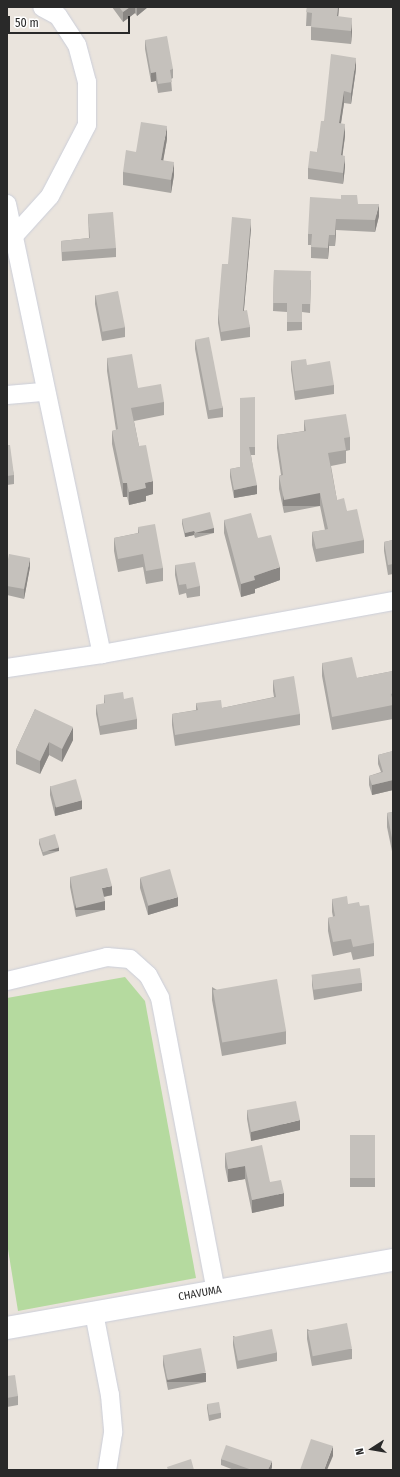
<!DOCTYPE html>
<style>
body{margin:0}
#map{position:relative;width:400px;height:1477px;overflow:hidden;background:#eae4dd;font-family:"Fira Sans Condensed",sans-serif}
div>[style]{position:absolute}
.green>*{inset:0;background:#b5da9f}
.roads{filter:drop-shadow(0 0 1px #cbced9) drop-shadow(0 0 1px #cbced9)}
.street>*{height:18px;margin:-9px;padding:0 9px;transform-origin:9px;border-radius:9px;background:#fff}
.secondary>*{height:22px;margin:-11px;padding:0 11px;transform-origin:11px;border-radius:11px;background:#fff}
.wall>*{inset:0;background:#a9a6a2;transform-origin:0 0}
.shaded-wall>*{inset:0;background:#8a8784;transform-origin:0 0}
.building>*{inset:0;background:#c5c1bc;transform-origin:0 0}
span{translate:-50% -50%;white-space:nowrap;text-align:center;line-height:1.15;-webkit-text-stroke:3.5px #fff;paint-order:stroke}
.street-label{font-size:11px;color:#292929}
.frame{position:absolute;inset:0;border:8px solid #292929;pointer-events:none}
.north{position:absolute;left:352px;top:1429px;width:40px;height:40px;-webkit-text-stroke:3px #fff;paint-order:stroke;rotate:258deg;font-size:11px;font-weight:700;line-height:16px;text-align:center;color:#292929}
.north::after{content:'';display:block;margin:auto;width:14px;height:18px;background:#292929;clip-path:polygon(50% 0,100% 100%,50% 72%,0 100%)}
.scale{position:absolute;left:8px;top:16px;width:122px;height:18px;box-sizing:border-box;border:2px solid #292929;border-top:0;padding-left:5px;font-size:12px;line-height:14px;white-space:nowrap;color:#292929;-webkit-text-stroke:3px #fff;paint-order:stroke}
</style>
<div id="map">
<div class="green">
<div style="clip-path:polygon(125px 977px,145px 1001px,196px 1278px,18px 1311px,7px 1243px,7px 998px)"></div>
</div>
<div class="roads">
<div class="street">
<div style="left:7px;top:204px;width:460px;rotate:78.1deg"></div>
<div style="left:13px;top:237px;width:55px;rotate:-47.9deg"></div>
<div style="left:50px;top:196px;width:80px;rotate:-62.5deg"></div>
<div style="left:87px;top:125px;width:43px;rotate:-90deg"></div>
<div style="left:87px;top:82px;width:38px;rotate:-105deg"></div>
<div style="left:77px;top:45px;width:35px;rotate:-123deg"></div>
<div style="left:58px;top:16px;width:18px;rotate:-151deg"></div>
<div style="left:7px;top:395px;width:38px;rotate:-5deg"></div>
<div style="left:7px;top:668px;width:96px;rotate:-8.4deg"></div>
<div style="left:102px;top:654px;width:296px;rotate:-10.3deg"></div>
<div style="left:7px;top:981px;width:103px;rotate:-13.5deg"></div>
<div style="left:107px;top:957px;width:23px;rotate:5deg"></div>
<div style="left:130px;top:959px;width:24px;rotate:42deg"></div>
<div style="left:148px;top:975px;width:26px;rotate:62deg"></div>
<div style="left:160px;top:998px;width:299px;rotate:79.2deg"></div>
<div style="left:94px;top:1313px;width:84px;rotate:79deg"></div>
<div style="left:110px;top:1395px;width:38px;rotate:85deg"></div>
<div style="left:113px;top:1433px;width:37px;rotate:99deg"></div>
</div>
<div class="secondary">
<div style="left:7px;top:1328px;width:392px;rotate:-10deg"></div>
</div>
</div>
<div class="wall">
<div style="clip-path:polygon(112px 7px,148px 7px,137px 16px,135px 13px,123px 22px)"></div>
<div style="clip-path:polygon(307px 7px,339px 7px,338px 17px,352px 31px,351px 44px,311px 40px,311px 26px,306px 26px)"></div>
<div style="clip-path:polygon(145px 40px,173px 69px,173px 78px,171px 79px,172px 91px,158px 93px,156px 81px,151px 82px,145px 49px)"></div>
<div style="clip-path:polygon(356px 69px,351px 104px,344px 103px,341px 124px,345px 136px,342px 156px,345px 167px,343px 184px,308px 179px,308px 168px,317px 152px,324px 121px)"></div>
<div style="clip-path:polygon(167px 139px,163px 160px,174px 175px,171px 193px,123px 185px,123px 172px,136px 152px)"></div>
<div style="clip-path:polygon(358px 204px,379px 216px,375px 232px,336px 230px,335px 246px,329px 246px,328px 259px,311px 258px,311px 245px,308px 245px,308px 234px)"></div>
<div style="clip-path:polygon(88px 214px,116px 248px,116px 257px,62px 261px,61px 241px,89px 238px)"></div>
<div style="clip-path:polygon(251px 228px,244px 310px,250px 327px,250px 337px,221px 341px,218px 323px,218px 313px,228px 264px)"></div>
<div style="clip-path:polygon(274px 270px,311px 280px,310px 313px,302px 312px,302px 330px,287px 331px,287px 312px,273px 311px)"></div>
<div style="clip-path:polygon(95px 295px,125px 327px,125px 337px,102px 341px,95px 304px)"></div>
<div style="clip-path:polygon(195px 340px,223px 408px,223px 417px,208px 419px,195px 349px)"></div>
<div style="clip-path:polygon(107px 358px,138px 388px,164px 402px,164px 415px,134px 421px,139px 446px,153px 494px,146px 496px,146px 501px,129px 505px,127px 496px,123px 497px,112px 444px,112px 431px,116px 430px,107px 371px)"></div>
<div style="clip-path:polygon(291px 361px,334px 385px,334px 394px,295px 400px,291px 370px)"></div>
<div style="clip-path:polygon(255px 397px,255px 455px,251px 455px,257px 494px,234px 498px,230px 477px,230px 469px,240px 467px)"></div>
<div style="clip-path:polygon(304px 420px,350px 437px,350px 450px,346px 451px,346px 463px,331px 466px,337px 500px,347px 511px,364px 540px,364px 553px,316px 562px,312px 545px,312px 532px,325px 530px,320px 506px,284px 513px,279px 489px,279px 476px,281px 475px,277px 448px,277px 435px,304px 431px)"></div>
<div style="clip-path:polygon(7px 445px,14px 475px,14px 484px,7px 485px)"></div>
<div style="clip-path:polygon(182px 519px,214px 533px,195px 538px,194px 535px,185px 537px,182px 524px)"></div>
<div style="clip-path:polygon(224px 520px,258px 538px,280px 580px,255px 589px,255px 593px,241px 597px,224px 533px)"></div>
<div style="clip-path:polygon(138px 527px,163px 568px,163px 581px,146px 584px,143px 567px,118px 572px,114px 551px,114px 538px,138px 533px)"></div>
<div style="clip-path:polygon(393px 540px,393px 574px,388px 575px,384px 551px,384px 542px)"></div>
<div style="clip-path:polygon(7px 565px,30px 567px,24px 599px,7px 595px)"></div>
<div style="clip-path:polygon(175px 565px,200px 586px,200px 596px,187px 598px,186px 593px,179px 595px,175px 575px)"></div>
<div style="clip-path:polygon(322px 663px,357px 678px,393px 671px,393px 719px,332px 730px,322px 676px)"></div>
<div style="clip-path:polygon(273px 680px,300px 714px,300px 725px,175px 746px,172px 725px,172px 714px,196px 710px,196px 703px,222px 708px,274px 697px,273px 691px)"></div>
<div style="clip-path:polygon(104px 695px,124px 699px,137px 719px,137px 729px,100px 735px,96px 714px,96px 705px,104px 704px)"></div>
<div style="clip-path:polygon(35px 709px,73px 740px,62px 762px,49px 755px,40px 774px,16px 764px,16px 750px)"></div>
<div style="clip-path:polygon(393px 751px,393px 790px,372px 795px,369px 785px,369px 776px,381px 772px,378px 764px,378px 755px)"></div>
<div style="clip-path:polygon(50px 786px,82px 809px,55px 816px,50px 795px)"></div>
<div style="clip-path:polygon(393px 812px,393px 856px,387px 827px,387px 813px)"></div>
<div style="clip-path:polygon(39px 839px,59px 851px,43px 856px,39px 844px)"></div>
<div style="clip-path:polygon(70px 877px,112px 895px,104px 897px,105px 910px,76px 917px,70px 887px)"></div>
<div style="clip-path:polygon(140px 878px,178px 906px,148px 915px,140px 888px)"></div>
<div style="clip-path:polygon(332px 899px,348px 904px,360px 906px,374px 943px,374px 956px,353px 960px,351px 952px,333px 956px,328px 931px,328px 918px,333px 917px,332px 912px)"></div>
<div style="clip-path:polygon(312px 977px,362px 983px,362px 991px,314px 1000px,312px 985px)"></div>
<div style="clip-path:polygon(212px 987px,286px 1031px,286px 1044px,222px 1056px,212px 1000px)"></div>
<div style="clip-path:polygon(247px 1110px,300px 1130px,251px 1141px,247px 1119px)"></div>
<div style="left:350px;top:1135px;width:25px;height:52px"></div>
<div style="clip-path:polygon(225px 1153px,270px 1182px,284px 1206px,252px 1213px,245px 1179px,228px 1182px,225px 1167px)"></div>
<div style="clip-path:polygon(307px 1329px,352px 1349px,352px 1359px,312px 1366px,307px 1339px)"></div>
<div style="clip-path:polygon(233px 1336px,277px 1352px,277px 1361px,237px 1369px,233px 1345px)"></div>
<div style="clip-path:polygon(163px 1356px,206px 1382px,168px 1390px,163px 1365px)"></div>
<div style="clip-path:polygon(7px 1376px,18px 1396px,18px 1405px,7px 1407px)"></div>
<div style="clip-path:polygon(207px 1404px,221px 1413px,221px 1418px,209px 1421px,207px 1408px)"></div>
<div style="clip-path:polygon(221px 1459px,272px 1467px,271px 1470px,234px 1470px,221px 1465px)"></div>
</div>
<div class="shaded-wall">
<div style="clip-path:polygon(130px 7px,135px 7px,135px 13px,123px 22px,123px 12px)"></div>
<div style="clip-path:polygon(137px 7px,148px 7px,137px 16px)"></div>
<div style="clip-path:polygon(338px 7px,339px 7px,337px 30px,337px 16px)"></div>
<div style="clip-path:polygon(352px 18px,352px 31px,351px 44px,351px 31px)"></div>
<div style="clip-path:polygon(356px 58px,356px 69px,351px 104px,351px 93px)"></div>
<div style="clip-path:polygon(156px 72px,156px 81px,151px 82px,151px 73px)"></div>
<div style="clip-path:polygon(344px 91px,344px 103px,339px 135px,339px 123px)"></div>
<div style="clip-path:polygon(345px 124px,345px 136px,341px 167px,341px 155px)"></div>
<div style="clip-path:polygon(167px 126px,167px 139px,161px 173px,161px 160px)"></div>
<div style="clip-path:polygon(345px 156px,345px 167px,343px 184px,343px 173px)"></div>
<div style="clip-path:polygon(174px 162px,174px 175px,171px 193px,171px 180px)"></div>
<div style="clip-path:polygon(379px 204px,379px 216px,375px 232px,375px 220px)"></div>
<div style="clip-path:polygon(251px 219px,251px 228px,243px 320px,243px 311px)"></div>
<div style="clip-path:polygon(336px 219px,336px 230px,335px 246px,335px 235px)"></div>
<div style="clip-path:polygon(329px 235px,329px 246px,328px 259px,328px 248px)"></div>
<div style="clip-path:polygon(153px 481px,153px 494px,146px 496px,146px 501px,129px 505px,129px 492px,145px 483px)"></div>
<div style="left:123px;top:483px;width:4px;height:14px"></div>
<div style="clip-path:polygon(257px 485px,257px 494px,234px 498px,234px 490px)"></div>
<div style="left:320px;top:493px;width:13px;height:37px;rotate:90deg"></div>
<div style="left:214px;top:528px;width:5px;height:20px;rotate:90deg"></div>
<div style="clip-path:polygon(194px 531px,194px 535px,185px 537px,185px 533px)"></div>
<div style="clip-path:polygon(30px 558px,30px 567px,24px 599px,24px 589px)"></div>
<div style="clip-path:polygon(280px 567px,280px 580px,255px 589px,255px 593px,241px 597px,241px 584px,254px 576px)"></div>
<div style="clip-path:polygon(73px 727px,73px 740px,62px 762px,62px 749px)"></div>
<div style="clip-path:polygon(49px 742px,49px 755px,40px 774px,40px 761px)"></div>
<div style="clip-path:polygon(393px 780px,393px 790px,372px 795px,372px 785px)"></div>
<div style="clip-path:polygon(82px 800px,82px 809px,55px 816px,55px 807px)"></div>
<div style="left:59px;top:847px;width:4px;height:17px;rotate:90deg"></div>
<div style="clip-path:polygon(112px 886px,112px 895px,102px 897px,102px 888px)"></div>
<div style="clip-path:polygon(178px 897px,178px 906px,148px 915px,148px 906px)"></div>
<div style="left:105px;top:901px;width:9px;height:30px;rotate:90deg"></div>
<div style="clip-path:polygon(300px 1120px,300px 1130px,251px 1141px,251px 1132px)"></div>
<div style="clip-path:polygon(245px 1166px,245px 1179px,228px 1182px,228px 1169px)"></div>
<div style="clip-path:polygon(284px 1193px,284px 1206px,252px 1213px,252px 1200px)"></div>
<div style="left:206px;top:1373px;width:9px;height:39px;rotate:90deg"></div>
<div style="clip-path:polygon(333px 1446px,333px 1456px,327px 1470px,324px 1470px)"></div>
<div style="clip-path:polygon(272px 1461px,272px 1467px,271px 1470px,268px 1470px)"></div>
</div>
<div class="building">
<div style="clip-path:polygon(119px 7px,130px 7px,123px 12px)"></div>
<div style="clip-path:polygon(307px 7px,338px 7px,337px 16px,352px 18px,351px 31px,311px 27px,312px 13px,306px 12px)"></div>
<div style="clip-path:polygon(167px 36px,173px 69px,170px 70px,172px 82px,158px 84px,156px 72px,151px 73px,145px 40px)"></div>
<div style="clip-path:polygon(331px 54px,356px 58px,351px 93px,344px 91px,339px 123px,345px 124px,341px 155px,345px 156px,343px 173px,308px 168px,310px 151px,317px 152px,321px 121px,324px 121px)"></div>
<div style="clip-path:polygon(141px 122px,167px 126px,161px 160px,174px 162px,171px 180px,123px 172px,126px 150px,136px 152px)"></div>
<div style="clip-path:polygon(341px 195px,357px 195px,358px 204px,379px 204px,375px 220px,336px 219px,335px 235px,329px 235px,328px 248px,311px 247px,312px 234px,308px 234px,310px 197px,341px 199px)"></div>
<div style="clip-path:polygon(113px 212px,116px 248px,62px 252px,61px 241px,90px 238px,88px 214px)"></div>
<div style="clip-path:polygon(232px 217px,251px 219px,243px 311px,247px 310px,250px 327px,221px 332px,218px 313px,222px 264px,228px 264px)"></div>
<div style="clip-path:polygon(274px 270px,311px 271px,310px 304px,302px 304px,302px 322px,287px 322px,287px 303px,273px 303px)"></div>
<div style="left:118px;top:291px;width:37px;height:23px;rotate:79deg"></div>
<div style="left:209px;top:337px;width:72px;height:14px;rotate:79deg"></div>
<div style="clip-path:polygon(132px 354px,138px 388px,161px 384px,164px 402px,131px 408px,139px 446px,146px 445px,153px 481px,145px 483px,146px 488px,129px 492px,127px 483px,123px 483px,112px 431px,118px 429px,107px 358px)"></div>
<div style="clip-path:polygon(306px 359px,307px 365px,330px 361px,334px 385px,295px 391px,291px 361px)"></div>
<div style="clip-path:polygon(255px 397px,255px 447px,249px 447px,257px 485px,234px 490px,230px 469px,240px 467px,240px 398px)"></div>
<div style="clip-path:polygon(346px 414px,350px 437px,344px 438px,346px 450px,328px 453px,337px 500px,344px 498px,347px 511px,357px 509px,364px 540px,316px 549px,312px 532px,328px 529px,320px 493px,284px 500px,279px 476px,283px 475px,277px 435px,306px 431px,304px 420px)"></div>
<div style="clip-path:polygon(7px 445px,10px 445px,14px 475px,7px 476px)"></div>
<div style="clip-path:polygon(210px 512px,214px 528px,195px 533px,194px 531px,185px 533px,182px 519px)"></div>
<div style="clip-path:polygon(251px 513px,258px 538px,271px 535px,280px 567px,254px 576px,255px 580px,241px 584px,224px 520px)"></div>
<div style="clip-path:polygon(155px 524px,163px 568px,146px 571px,143px 554px,118px 559px,114px 538px,139px 533px,138px 527px)"></div>
<div style="clip-path:polygon(393px 540px,393px 564px,388px 565px,384px 542px)"></div>
<div style="clip-path:polygon(9px 554px,30px 558px,24px 589px,7px 586px,7px 565px)"></div>
<div style="clip-path:polygon(195px 562px,200px 586px,187px 589px,186px 584px,179px 585px,175px 565px)"></div>
<div style="clip-path:polygon(352px 657px,357px 678px,393px 671px,393px 693px,391px 694px,393px 701px,393px 705px,332px 717px,322px 663px)"></div>
<div style="clip-path:polygon(294px 676px,300px 714px,175px 735px,172px 714px,198px 710px,196px 703px,221px 700px,222px 708px,276px 697px,273px 680px)"></div>
<div style="clip-path:polygon(123px 692px,124px 699px,133px 697px,137px 719px,100px 726px,96px 705px,105px 703px,104px 695px)"></div>
<div style="clip-path:polygon(35px 709px,73px 727px,62px 749px,49px 742px,40px 761px,16px 750px)"></div>
<div style="clip-path:polygon(393px 751px,393px 780px,372px 785px,369px 776px,383px 772px,378px 755px)"></div>
<div style="left:76px;top:779px;width:22px;height:27px;rotate:74deg"></div>
<div style="clip-path:polygon(393px 812px,393px 843px,387px 813px)"></div>
<div style="left:55px;top:834px;width:14px;height:17px;rotate:73deg"></div>
<div style="clip-path:polygon(107px 868px,112px 886px,102px 888px,105px 901px,76px 908px,70px 877px)"></div>
<div style="left:170px;top:869px;width:29px;height:31px;rotate:74deg"></div>
<div style="clip-path:polygon(347px 896px,348px 904px,359px 902px,360px 906px,369px 905px,374px 943px,353px 947px,351px 939px,333px 942px,328px 918px,335px 916px,332px 899px)"></div>
<div style="left:360px;top:968px;width:15px;height:49px;rotate:82deg"></div>
<div style="left:277px;top:979px;width:53px;height:65px;rotate:80deg"></div>
<div style="clip-path:polygon(296px 1101px,300px 1120px,251px 1132px,247px 1110px)"></div>
<div style="left:350px;top:1135px;width:25px;height:43px"></div>
<div style="clip-path:polygon(262px 1145px,270px 1182px,281px 1180px,284px 1193px,252px 1200px,245px 1166px,228px 1169px,225px 1153px)"></div>
<div style="left:347px;top:1323px;width:26px;height:40px;rotate:79deg"></div>
<div style="left:272px;top:1329px;width:24px;height:40px;rotate:78deg"></div>
<div style="left:201px;top:1348px;width:25px;height:39px;rotate:79deg"></div>
<div style="clip-path:polygon(15px 1375px,18px 1396px,7px 1398px,7px 1376px)"></div>
<div style="left:219px;top:1402px;width:11px;height:12px;rotate:80deg"></div>
<div style="clip-path:polygon(311px 1439px,333px 1446px,324px 1470px,300px 1470px)"></div>
<div style="clip-path:polygon(226px 1445px,272px 1461px,268px 1470px,252px 1470px,221px 1459px)"></div>
<div style="clip-path:polygon(191px 1459px,194px 1470px,168px 1470px,167px 1467px)"></div>
</div>
<div class="street-label">
<span style="left:200px;top:1294px;rotate:-10deg">CHAVUMA</span>
</div>
<div class="frame"></div>
<div class="north">N</div>
<div class="scale">50 m</div>
</div>
